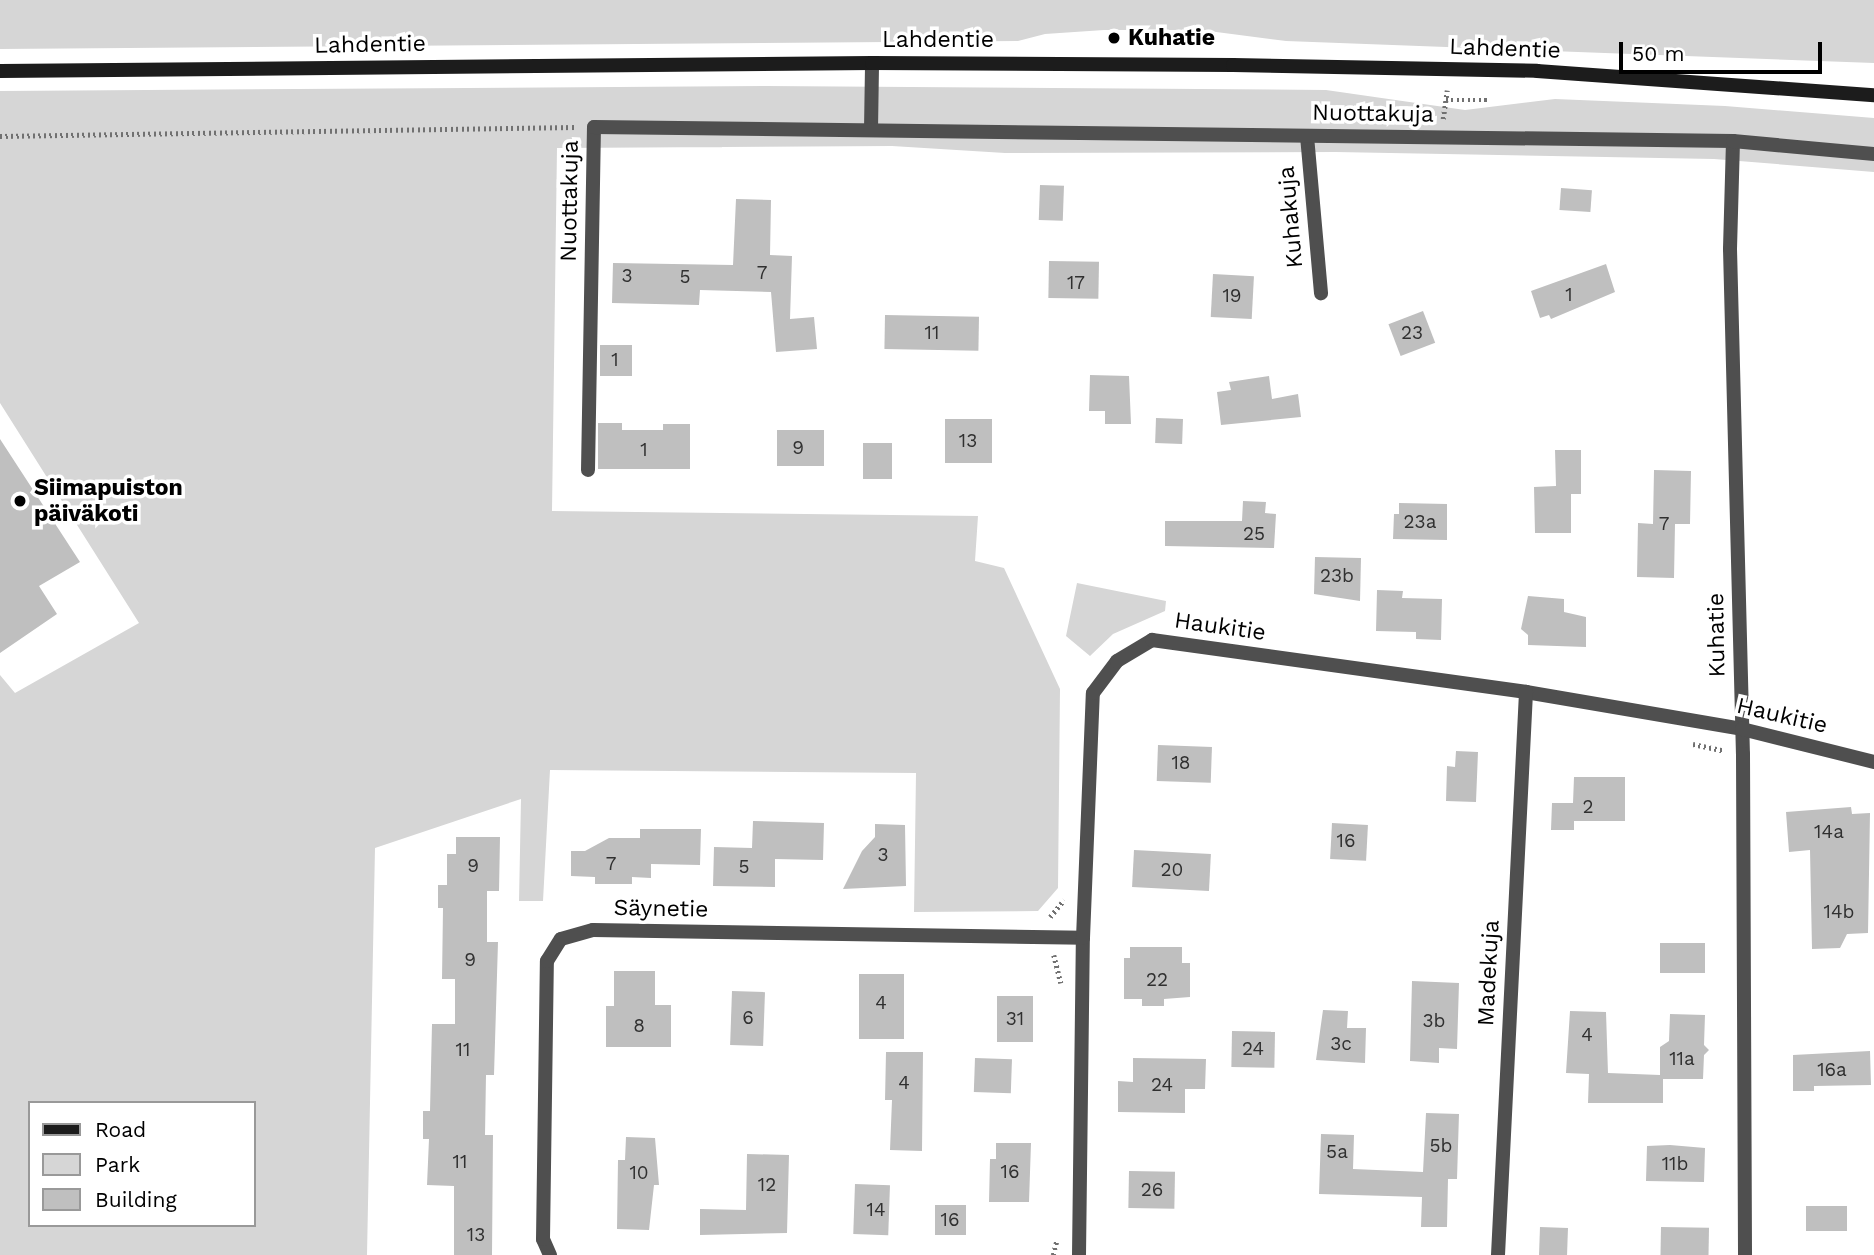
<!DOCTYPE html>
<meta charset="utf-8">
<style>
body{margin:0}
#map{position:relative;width:1874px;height:1255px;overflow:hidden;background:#fff;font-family:"Work Sans",sans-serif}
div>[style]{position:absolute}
.green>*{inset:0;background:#d6d6d6}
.building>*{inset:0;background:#bfbfbf;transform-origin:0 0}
.path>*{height:4.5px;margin-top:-2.25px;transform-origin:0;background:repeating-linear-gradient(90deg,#717171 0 2px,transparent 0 5.5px)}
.minor>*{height:14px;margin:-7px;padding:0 7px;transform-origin:7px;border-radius:7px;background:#4f4f4f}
.secondary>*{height:14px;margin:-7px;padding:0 7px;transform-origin:7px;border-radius:7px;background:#1c1c1c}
.dots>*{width:19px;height:19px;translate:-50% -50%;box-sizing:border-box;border:4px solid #fff;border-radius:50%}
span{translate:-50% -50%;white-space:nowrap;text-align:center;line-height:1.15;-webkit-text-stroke:7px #fff;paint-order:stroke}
.number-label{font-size:19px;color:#303030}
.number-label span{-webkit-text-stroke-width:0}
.poi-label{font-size:23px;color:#000;font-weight:700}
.left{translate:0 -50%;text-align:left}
.street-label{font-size:23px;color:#000}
.legend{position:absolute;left:28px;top:1101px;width:228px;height:126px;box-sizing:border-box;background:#fff;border:2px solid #999;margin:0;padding:9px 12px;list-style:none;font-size:21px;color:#000}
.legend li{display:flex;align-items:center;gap:14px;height:35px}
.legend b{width:35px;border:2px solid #999}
.scale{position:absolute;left:1619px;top:42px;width:203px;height:32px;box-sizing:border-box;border:4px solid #000;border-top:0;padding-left:9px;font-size:21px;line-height:24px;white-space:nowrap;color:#000;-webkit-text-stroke:5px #fff;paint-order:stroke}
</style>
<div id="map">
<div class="green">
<div style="clip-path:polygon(0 0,1874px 0,1874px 63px,1286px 41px,1201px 30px,1104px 30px,1045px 34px,1018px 41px,0 49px)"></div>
<div style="clip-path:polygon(evenodd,766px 86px,1326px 90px,1465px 110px,1555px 99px,1725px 106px,1874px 118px,1874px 172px,1714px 159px,1336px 152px,1005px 153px,892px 146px,557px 148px,552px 511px,978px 516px,975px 561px,1004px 568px,1060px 689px,1058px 888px,1038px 911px,914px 912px,916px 773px,550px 770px,543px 901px,519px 901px,521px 799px,375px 848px,367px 1255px,0 1255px,0 675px,15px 693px,139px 623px,0 403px,0 91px,766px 86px,30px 1103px,254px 1103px,254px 1225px,30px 1225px,30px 1103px)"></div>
<div style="clip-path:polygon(1077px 583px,1166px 601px,1165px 611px,1113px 634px,1090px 656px,1066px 636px)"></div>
</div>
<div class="building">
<div style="left:1040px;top:185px;width:24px;height:35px;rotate:2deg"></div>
<div style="left:1561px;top:188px;width:31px;height:22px;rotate:4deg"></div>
<div style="clip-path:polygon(736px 199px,771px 200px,770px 255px,792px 256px,790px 319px,814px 317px,817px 349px,776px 352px,771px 292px,700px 290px,699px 305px,612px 303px,613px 263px,733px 265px)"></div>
<div style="left:1049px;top:261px;width:50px;height:37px;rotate:1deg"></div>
<div style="clip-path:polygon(1606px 264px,1615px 292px,1551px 319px,1549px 315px,1540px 318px,1531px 291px)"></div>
<div style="left:1213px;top:274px;width:41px;height:43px;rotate:3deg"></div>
<div style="left:1423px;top:311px;width:34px;height:37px;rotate:69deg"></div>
<div style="left:885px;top:315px;width:94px;height:34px;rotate:1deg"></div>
<div style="left:600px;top:345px;width:32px;height:31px"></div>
<div style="clip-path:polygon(1090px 375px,1129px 376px,1131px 424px,1105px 424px,1105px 411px,1089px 411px)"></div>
<div style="clip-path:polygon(1269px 376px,1272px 399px,1298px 394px,1301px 417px,1221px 425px,1217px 392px,1231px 390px,1229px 382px)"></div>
<div style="left:1156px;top:418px;width:27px;height:25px;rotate:2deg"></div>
<div style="left:945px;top:419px;width:47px;height:44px"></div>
<div style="clip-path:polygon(598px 423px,622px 423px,622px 430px,663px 430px,663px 424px,690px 424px,690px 469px,598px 469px)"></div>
<div style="left:777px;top:430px;width:47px;height:36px"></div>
<div style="clip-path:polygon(0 439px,80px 562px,39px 586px,57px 614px,0 653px)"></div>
<div style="left:863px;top:443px;width:29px;height:36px"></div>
<div style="clip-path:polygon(1555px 450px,1581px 450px,1581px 494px,1571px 494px,1571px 533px,1535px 533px,1534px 487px,1556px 486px)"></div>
<div style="clip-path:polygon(1654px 470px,1691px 471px,1690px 524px,1675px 524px,1674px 578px,1637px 577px,1638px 523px,1653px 524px)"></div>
<div style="clip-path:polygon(1243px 501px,1266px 502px,1265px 513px,1276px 514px,1274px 548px,1165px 546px,1165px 521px,1242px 521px)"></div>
<div style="clip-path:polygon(1399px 503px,1447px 504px,1447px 540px,1393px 539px,1394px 514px,1399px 514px)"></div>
<div style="clip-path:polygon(1315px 557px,1361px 558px,1360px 601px,1314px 594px)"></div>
<div style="clip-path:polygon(1377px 590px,1403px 591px,1402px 598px,1442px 599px,1441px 640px,1416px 639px,1416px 632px,1376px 631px)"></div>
<div style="clip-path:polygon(1528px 596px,1564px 599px,1564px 612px,1586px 617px,1586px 647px,1528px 645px,1528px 635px,1521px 629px)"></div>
<div style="left:1158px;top:745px;width:54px;height:36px;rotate:2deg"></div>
<div style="clip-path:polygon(1456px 751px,1478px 752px,1476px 802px,1446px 801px,1447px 766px,1455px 767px)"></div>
<div style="clip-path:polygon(1574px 777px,1625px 777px,1625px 821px,1574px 821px,1574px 830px,1551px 830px,1552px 803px,1573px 803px)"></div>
<div style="clip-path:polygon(1851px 807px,1852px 814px,1870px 813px,1868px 933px,1847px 934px,1840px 948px,1812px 949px,1810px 850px,1789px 852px,1786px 812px)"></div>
<div style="clip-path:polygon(753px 821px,824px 823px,823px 860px,775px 859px,775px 887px,713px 886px,714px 847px,752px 848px)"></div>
<div style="left:1332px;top:823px;width:36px;height:36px;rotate:3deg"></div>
<div style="clip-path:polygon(875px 824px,905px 825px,906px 886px,843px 889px,862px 851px,875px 837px)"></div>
<div style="clip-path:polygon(640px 829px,701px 829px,700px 865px,651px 864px,651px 878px,632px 877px,632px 884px,595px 884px,595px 877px,571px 876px,571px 851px,585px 851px,609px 838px,640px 838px)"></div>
<div style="clip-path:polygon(456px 837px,500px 837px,499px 891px,487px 891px,487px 942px,498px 942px,494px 1075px,486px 1075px,485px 1135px,493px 1135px,492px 1255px,454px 1255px,454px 1186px,427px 1185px,429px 1139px,423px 1139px,423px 1111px,430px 1111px,432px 1024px,455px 1024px,455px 979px,442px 979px,443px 908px,438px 908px,438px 885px,447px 885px,447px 854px,456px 854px)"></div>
<div style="left:1134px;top:850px;width:77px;height:37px;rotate:3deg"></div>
<div style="left:1660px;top:943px;width:45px;height:30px"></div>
<div style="clip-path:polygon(1130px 947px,1182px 947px,1182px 963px,1190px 963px,1190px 997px,1164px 999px,1164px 1006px,1142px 1006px,1142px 999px,1124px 999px,1124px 958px,1130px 958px)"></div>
<div style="clip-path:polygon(614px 971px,655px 971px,655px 1005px,671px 1005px,671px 1047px,606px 1047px,606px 1006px,614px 1006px)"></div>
<div style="left:859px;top:974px;width:45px;height:65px"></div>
<div style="clip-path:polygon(1412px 981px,1459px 983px,1457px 1049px,1439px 1048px,1439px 1063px,1410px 1061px)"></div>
<div style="left:732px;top:991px;width:33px;height:54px;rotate:2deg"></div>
<div style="left:997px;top:996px;width:36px;height:46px"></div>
<div style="clip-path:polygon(1323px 1010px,1348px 1011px,1347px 1028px,1366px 1028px,1365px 1063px,1316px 1060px)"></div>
<div style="clip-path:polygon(1570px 1011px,1606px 1012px,1608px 1073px,1660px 1075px,1660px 1047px,1669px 1041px,1670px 1014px,1705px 1015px,1704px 1045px,1709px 1050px,1704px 1055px,1703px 1079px,1663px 1079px,1663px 1103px,1588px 1103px,1589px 1074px,1566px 1073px)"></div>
<div style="left:1232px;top:1031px;width:43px;height:36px;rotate:1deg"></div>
<div style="clip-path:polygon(1870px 1051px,1871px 1085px,1814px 1086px,1814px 1091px,1793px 1091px,1793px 1055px)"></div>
<div style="clip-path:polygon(886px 1052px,923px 1052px,922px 1151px,890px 1150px,892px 1100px,885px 1100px)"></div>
<div style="left:975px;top:1058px;width:37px;height:34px;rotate:2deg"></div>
<div style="clip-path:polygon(1133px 1058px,1206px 1059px,1205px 1089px,1185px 1089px,1185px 1113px,1118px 1112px,1118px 1081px,1133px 1082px)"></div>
<div style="clip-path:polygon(1426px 1113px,1459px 1114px,1457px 1179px,1448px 1179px,1447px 1227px,1421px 1227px,1422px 1197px,1319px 1194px,1321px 1134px,1354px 1135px,1353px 1169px,1423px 1172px)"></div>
<div style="clip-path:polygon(626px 1137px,655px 1138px,659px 1185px,654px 1185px,649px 1230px,617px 1229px,618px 1160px,625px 1160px)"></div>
<div style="clip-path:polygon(996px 1143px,1031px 1143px,1029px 1202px,989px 1202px,990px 1159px,996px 1159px)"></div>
<div style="clip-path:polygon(1670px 1145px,1705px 1148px,1704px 1182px,1646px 1181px,1647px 1146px)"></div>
<div style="clip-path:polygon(747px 1154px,789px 1155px,787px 1233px,700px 1235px,700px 1209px,746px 1210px)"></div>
<div style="left:1129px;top:1171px;width:46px;height:37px;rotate:1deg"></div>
<div style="left:855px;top:1184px;width:35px;height:50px;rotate:2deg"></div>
<div style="left:935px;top:1205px;width:31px;height:30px"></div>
<div style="left:1806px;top:1206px;width:41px;height:25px"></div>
<div style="left:1540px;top:1227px;width:28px;height:28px;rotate:2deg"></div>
<div style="left:1661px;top:1227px;width:48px;height:28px;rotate:1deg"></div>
</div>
<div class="path">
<div style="left:1446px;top:100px;width:42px"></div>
<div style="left:1443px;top:119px;width:29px;rotate:-82deg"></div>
<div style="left:0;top:136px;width:576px;rotate:-0.9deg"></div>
<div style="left:1693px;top:744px;width:30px;rotate:12deg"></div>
<div style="left:1050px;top:917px;width:22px;rotate:-51deg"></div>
<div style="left:1054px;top:955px;width:29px;rotate:76deg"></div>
<div style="left:1053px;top:1255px;width:16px;rotate:-76deg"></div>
</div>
<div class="minor">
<div style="left:871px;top:130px;width:67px;rotate:-89.1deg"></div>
<div style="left:1307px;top:136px;width:158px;rotate:84.9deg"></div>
<div style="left:1733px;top:141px;width:108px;rotate:91.6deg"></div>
<div style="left:1730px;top:249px;width:505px;rotate:88.53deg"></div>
<div style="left:1743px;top:754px;width:501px;rotate:89.77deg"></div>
<div style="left:588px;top:470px;width:343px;rotate:-89deg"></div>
<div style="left:594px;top:127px;width:1139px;rotate:0.7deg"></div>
<div style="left:1733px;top:141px;width:142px;rotate:5.3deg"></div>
<div style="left:550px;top:1255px;width:17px;rotate:-114deg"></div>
<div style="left:543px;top:1239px;width:278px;rotate:-89.2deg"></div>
<div style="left:547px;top:961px;width:26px;rotate:-58deg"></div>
<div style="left:561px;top:939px;width:33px;rotate:-16deg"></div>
<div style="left:593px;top:930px;width:490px;rotate:0.9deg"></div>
<div style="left:1079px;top:1255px;width:317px;rotate:-89.3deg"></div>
<div style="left:1083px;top:938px;width:245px;rotate:-87.7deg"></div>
<div style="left:1093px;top:693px;width:40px;rotate:-53deg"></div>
<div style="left:1117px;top:661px;width:41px;rotate:-31deg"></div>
<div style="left:1152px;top:640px;width:378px;rotate:7.9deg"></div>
<div style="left:1526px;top:692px;width:219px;rotate:9.7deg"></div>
<div style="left:1742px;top:729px;width:136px;rotate:14deg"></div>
<div style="left:1498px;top:1255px;width:564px;rotate:-87.15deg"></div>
</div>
<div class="secondary">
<div style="left:0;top:71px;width:872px;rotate:-0.53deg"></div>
<div style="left:872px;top:63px;width:361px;rotate:0.3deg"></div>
<div style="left:1233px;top:65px;width:304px;rotate:1.1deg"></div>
<div style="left:1537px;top:71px;width:338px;rotate:4.1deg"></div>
</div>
<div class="dots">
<div style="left:1114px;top:38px;background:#000"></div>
<div style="left:20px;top:501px;background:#000"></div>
</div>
<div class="number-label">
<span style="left:762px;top:273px">7</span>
<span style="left:627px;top:276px">3</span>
<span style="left:685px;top:277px">5</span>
<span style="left:1076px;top:283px">17</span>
<span style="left:1569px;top:295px">1</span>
<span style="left:1232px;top:296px">19</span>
<span style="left:932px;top:333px">11</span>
<span style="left:1412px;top:333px">23</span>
<span style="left:615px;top:360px">1</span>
<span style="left:968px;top:441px">13</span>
<span style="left:798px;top:448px">9</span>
<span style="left:644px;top:450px">1</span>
<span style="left:1420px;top:522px">23a</span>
<span style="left:1664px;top:524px">7</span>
<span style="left:1254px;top:534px">25</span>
<span style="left:1337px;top:576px">23b</span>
<span style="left:1181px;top:763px">18</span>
<span style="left:1588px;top:807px">2</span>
<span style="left:1829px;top:832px">14a</span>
<span style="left:1346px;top:841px">16</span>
<span style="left:883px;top:855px">3</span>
<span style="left:611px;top:864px">7</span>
<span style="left:473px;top:866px">9</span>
<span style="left:744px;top:867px">5</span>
<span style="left:1172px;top:870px">20</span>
<span style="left:1839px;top:912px">14b</span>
<span style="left:470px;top:960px">9</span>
<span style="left:1157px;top:980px">22</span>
<span style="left:881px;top:1003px">4</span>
<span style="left:748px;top:1018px">6</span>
<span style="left:1015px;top:1019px">31</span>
<span style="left:1434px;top:1021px">3b</span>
<span style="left:639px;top:1026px">8</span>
<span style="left:1587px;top:1035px">4</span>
<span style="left:1341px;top:1044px">3c</span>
<span style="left:1253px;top:1049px">24</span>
<span style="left:463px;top:1050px">11</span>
<span style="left:1682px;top:1059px">11a</span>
<span style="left:1832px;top:1070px">16a</span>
<span style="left:904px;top:1083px">4</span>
<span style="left:1162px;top:1085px">24</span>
<span style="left:1441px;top:1146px">5b</span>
<span style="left:1337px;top:1152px">5a</span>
<span style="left:460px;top:1162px">11</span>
<span style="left:1675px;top:1164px">11b</span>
<span style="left:1010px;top:1172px">16</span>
<span style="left:639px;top:1173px">10</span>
<span style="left:767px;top:1185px">12</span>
<span style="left:1152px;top:1190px">26</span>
<span style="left:876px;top:1210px">14</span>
<span style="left:950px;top:1220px">16</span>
<span style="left:476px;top:1235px">13</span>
</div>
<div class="poi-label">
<span class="left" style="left:1128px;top:38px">Kuhatie</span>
<span class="left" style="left:34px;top:501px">Siimapuiston<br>päiväkoti</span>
</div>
<div class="street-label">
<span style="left:938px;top:40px">Lahdentie</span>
<span style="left:370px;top:45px;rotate:-1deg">Lahdentie</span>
<span style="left:1505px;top:49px;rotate:2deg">Lahdentie</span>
<span style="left:1373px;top:114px;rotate:1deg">Nuottakuja</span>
<span style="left:570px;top:201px;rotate:-89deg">Nuottakuja</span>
<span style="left:1291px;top:217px;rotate:-95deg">Kuhakuja</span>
<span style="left:1220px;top:627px;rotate:8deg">Haukitie</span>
<span style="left:1717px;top:635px;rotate:-91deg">Kuhatie</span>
<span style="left:1782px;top:716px;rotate:13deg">Haukitie</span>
<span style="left:661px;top:909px;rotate:1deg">Säynetie</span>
<span style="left:1489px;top:973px;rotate:-87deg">Madekuja</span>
</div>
<ul class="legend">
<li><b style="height:9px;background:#1c1c1c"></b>Road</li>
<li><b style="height:19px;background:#d6d6d6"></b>Park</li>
<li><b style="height:19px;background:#bfbfbf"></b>Building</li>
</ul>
<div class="scale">50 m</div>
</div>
